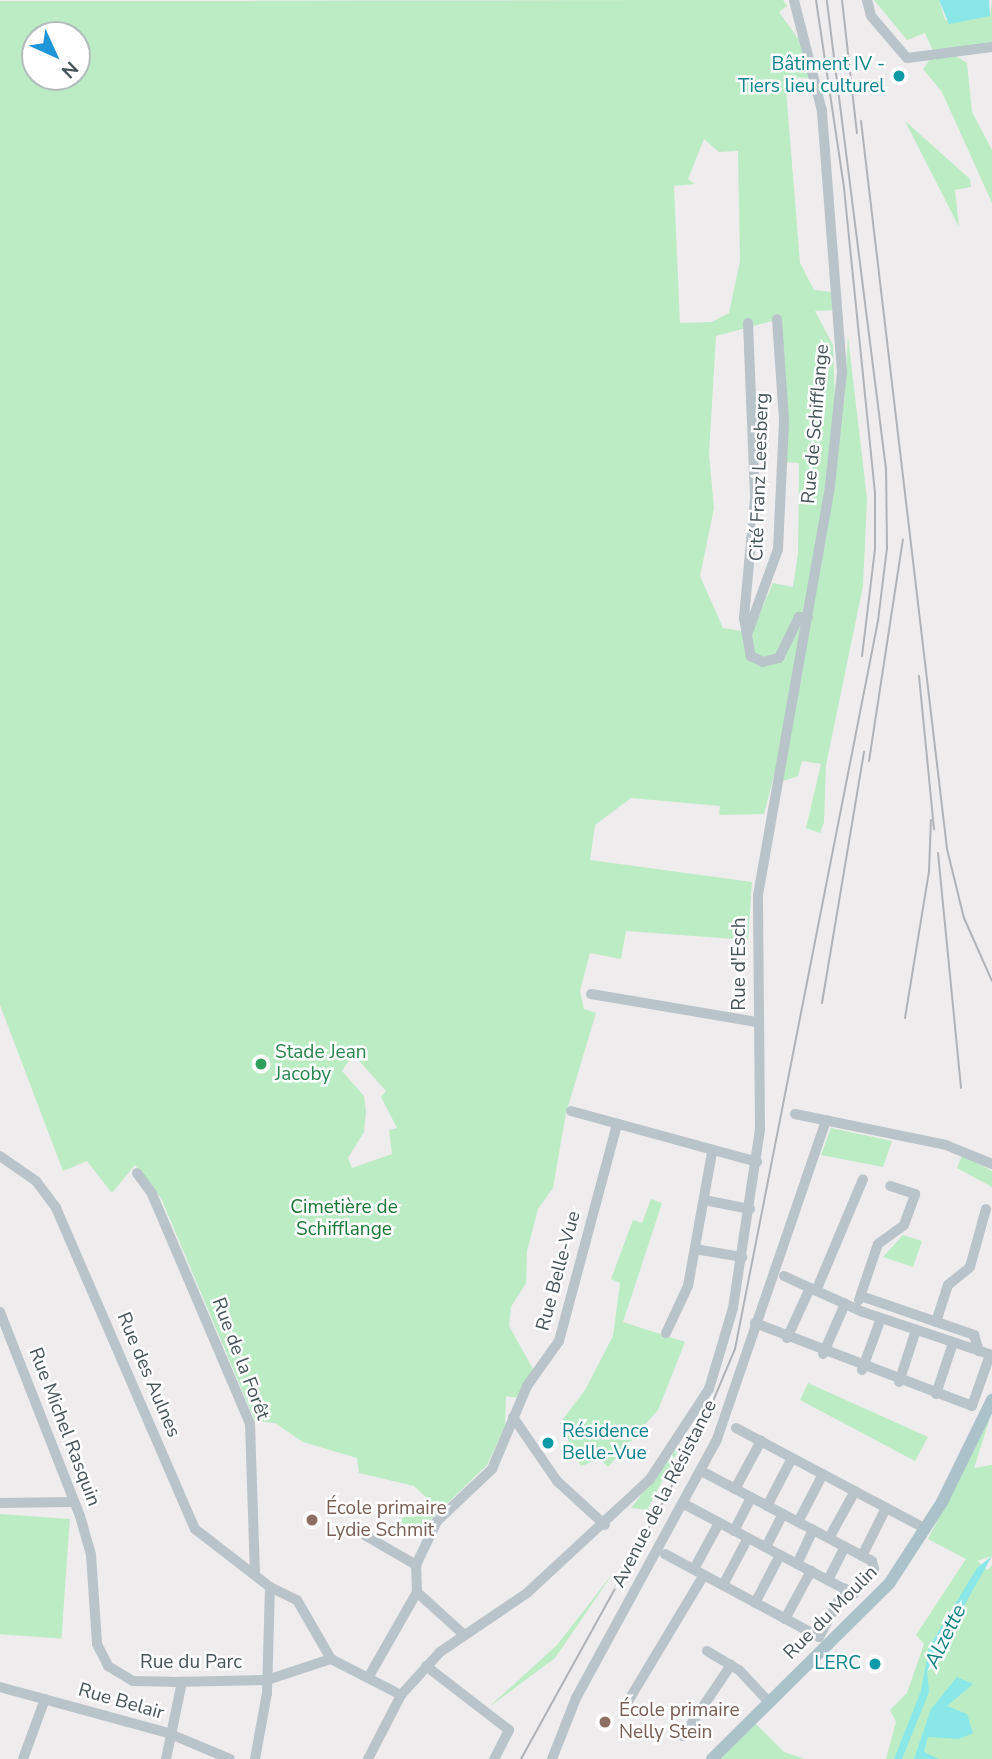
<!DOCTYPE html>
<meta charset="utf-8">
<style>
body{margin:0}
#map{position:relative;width:992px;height:1759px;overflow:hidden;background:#efeced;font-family:"Nunito Sans",sans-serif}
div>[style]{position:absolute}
.green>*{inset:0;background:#bbecc4;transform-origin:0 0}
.water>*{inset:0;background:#89e7e8}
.minor>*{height:10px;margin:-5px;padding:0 5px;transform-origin:5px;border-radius:5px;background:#b8c4c9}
.major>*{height:12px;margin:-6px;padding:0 6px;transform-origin:6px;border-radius:6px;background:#acc2cb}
.rail>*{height:2px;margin:-1px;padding:0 1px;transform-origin:1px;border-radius:1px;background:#afb3b7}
.dots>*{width:19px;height:19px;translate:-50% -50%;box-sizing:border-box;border:4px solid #fff;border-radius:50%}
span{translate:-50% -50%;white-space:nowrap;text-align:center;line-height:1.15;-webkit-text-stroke:5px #fff;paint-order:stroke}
.culture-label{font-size:19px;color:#0d838f}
.right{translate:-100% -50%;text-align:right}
.left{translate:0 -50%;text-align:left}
.street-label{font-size:19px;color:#455459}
.leisure-label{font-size:19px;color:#27864d}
.park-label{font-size:19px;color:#197735}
.education-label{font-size:19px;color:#785e54}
.water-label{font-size:21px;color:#118383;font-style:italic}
.north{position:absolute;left:21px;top:21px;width:70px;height:70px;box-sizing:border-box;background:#fff;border:2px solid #b5bbbd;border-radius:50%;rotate:135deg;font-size:19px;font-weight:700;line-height:28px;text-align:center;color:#455459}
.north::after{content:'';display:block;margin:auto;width:24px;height:32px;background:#1f94d6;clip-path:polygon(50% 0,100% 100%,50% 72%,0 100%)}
</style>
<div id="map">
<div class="green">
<div style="clip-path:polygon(evenodd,783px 0,787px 6px,779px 12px,807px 51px,815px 78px,785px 77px,800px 263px,814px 290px,831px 292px,833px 310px,815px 311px,833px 345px,835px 402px,844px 404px,848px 336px,867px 499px,863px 586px,826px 765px,824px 822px,820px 833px,806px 828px,821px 764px,802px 761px,798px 776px,783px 781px,795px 694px,764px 814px,719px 815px,720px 806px,631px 798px,595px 825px,590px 860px,752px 882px,748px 940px,626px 931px,621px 959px,590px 953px,580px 991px,584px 1009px,596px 1013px,566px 1113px,553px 1188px,538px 1209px,527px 1251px,526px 1283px,511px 1307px,509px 1326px,533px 1369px,518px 1398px,506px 1396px,505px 1426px,487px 1465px,432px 1518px,422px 1538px,398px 1528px,402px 1518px,434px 1505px,414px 1486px,359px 1473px,357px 1458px,303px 1442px,275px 1423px,255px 1421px,161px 1198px,135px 1165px,112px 1193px,87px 1161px,63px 1171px,0 1005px,0 1px,783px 0,35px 35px,77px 35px,77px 77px,35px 77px,35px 35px,783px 0,704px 139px,719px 152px,738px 151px,740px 261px,729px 313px,712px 322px,680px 323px,674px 186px,695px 184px,688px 179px,704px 139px,783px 0,780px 319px,785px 462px,799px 463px,798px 553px,793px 587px,773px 583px,748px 640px,742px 631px,723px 628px,700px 576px,714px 508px,709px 454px,716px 336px,780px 319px,783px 0,353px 1054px,386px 1091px,381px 1097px,397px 1128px,389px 1130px,392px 1154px,352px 1168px,348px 1158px,364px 1132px,366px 1112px,364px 1096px,342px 1071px,353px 1054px)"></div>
<div style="clip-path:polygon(874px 0,939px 0,945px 20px,990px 16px,992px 0,992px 47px,933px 51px,925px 33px,907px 40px)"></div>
<div style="clip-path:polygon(954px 55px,967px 63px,972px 112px,992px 150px,992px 203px,942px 92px,923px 69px,931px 58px)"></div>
<div style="clip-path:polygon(905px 121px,970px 179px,971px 187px,955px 190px,959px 227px)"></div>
<div style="clip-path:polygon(831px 1128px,892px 1141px,883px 1167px,821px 1155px)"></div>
<div style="clip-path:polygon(962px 1155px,992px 1171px,992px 1187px,957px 1168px)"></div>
<div style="clip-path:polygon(651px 1199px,662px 1203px,623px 1322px,685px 1342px,658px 1410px,608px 1467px,600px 1459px,581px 1466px,560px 1423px,585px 1390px,613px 1336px,620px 1283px,611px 1279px,633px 1220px,642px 1223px)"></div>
<div style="clip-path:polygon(903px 1235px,922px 1241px,913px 1267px,883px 1257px)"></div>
<div style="clip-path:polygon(808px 1383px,928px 1437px,915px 1461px,800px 1400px)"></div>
<div style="clip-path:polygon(992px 1412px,974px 1468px,992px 1465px,992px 1556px,977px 1561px,988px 1570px,992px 1565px,992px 1759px,886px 1759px,896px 1722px,890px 1710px,907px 1693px,924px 1644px,916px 1635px,966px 1559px,928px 1539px)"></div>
<div style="clip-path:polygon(681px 1445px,647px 1510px,631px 1508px,680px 1444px)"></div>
<div style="left:0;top:1514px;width:70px;height:120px;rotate:4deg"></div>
<div style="clip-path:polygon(614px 1572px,555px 1658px,489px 1707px,557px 1645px)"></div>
<div style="clip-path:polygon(754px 1722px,784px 1752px,805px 1759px,720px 1759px)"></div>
</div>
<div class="water">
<div style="clip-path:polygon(939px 0,989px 0,990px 16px,949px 24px)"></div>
<div style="clip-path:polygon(992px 1556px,927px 1672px,929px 1692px,902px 1759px,894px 1759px,921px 1691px,929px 1647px,977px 1568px)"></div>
<div style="clip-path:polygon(957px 1677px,973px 1684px,947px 1706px,967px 1714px,973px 1733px,959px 1739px,928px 1737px,924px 1752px,939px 1759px,914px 1759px,931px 1709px)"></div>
</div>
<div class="minor">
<div style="left:867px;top:0;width:16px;rotate:76deg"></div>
<div style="left:871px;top:16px;width:55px;rotate:49.4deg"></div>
<div style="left:907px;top:58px;width:86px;rotate:-7.4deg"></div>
<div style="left:748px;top:323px;width:176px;rotate:87.7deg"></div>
<div style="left:755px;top:499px;width:120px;rotate:95.3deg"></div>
<div style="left:744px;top:618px;width:39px;rotate:80deg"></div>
<div style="left:751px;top:656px;width:13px;rotate:27deg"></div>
<div style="left:763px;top:662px;width:16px;rotate:-14deg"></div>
<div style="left:779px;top:658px;width:46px;rotate:-64deg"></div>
<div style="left:799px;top:617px;width:9px"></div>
<div style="left:748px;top:632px;width:88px;rotate:-70.1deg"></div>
<div style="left:778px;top:549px;width:129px;rotate:-87.3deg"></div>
<div style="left:784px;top:420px;width:101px;rotate:-94deg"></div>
<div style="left:591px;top:994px;width:168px;rotate:9.6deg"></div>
<div style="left:571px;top:1111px;width:193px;rotate:15.3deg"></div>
<div style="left:795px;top:1114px;width:154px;rotate:11.6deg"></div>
<div style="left:946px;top:1145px;width:50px;rotate:22.4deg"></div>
<div style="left:0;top:1156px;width:44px;rotate:34.8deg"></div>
<div style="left:36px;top:1181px;width:34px;rotate:53deg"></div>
<div style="left:56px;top:1208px;width:350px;rotate:66.6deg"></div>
<div style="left:195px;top:1529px;width:95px;rotate:37.7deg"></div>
<div style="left:270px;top:1587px;width:30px;rotate:26deg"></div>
<div style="left:297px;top:1600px;width:68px;rotate:60deg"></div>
<div style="left:331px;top:1659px;width:79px;rotate:27.2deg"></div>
<div style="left:137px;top:1173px;width:26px;rotate:54deg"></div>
<div style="left:152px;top:1194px;width:250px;rotate:66.9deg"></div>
<div style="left:250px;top:1424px;width:147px;rotate:88.1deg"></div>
<div style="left:704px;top:1200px;width:47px;rotate:11.1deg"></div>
<div style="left:695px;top:1249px;width:48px;rotate:9.7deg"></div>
<div style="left:784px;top:1276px;width:87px;rotate:24.5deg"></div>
<div style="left:863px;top:1312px;width:136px;rotate:18.4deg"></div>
<div style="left:816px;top:1291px;width:121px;rotate:-67.2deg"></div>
<div style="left:861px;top:1296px;width:120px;rotate:19deg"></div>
<div style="left:974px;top:1335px;width:17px;rotate:73deg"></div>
<div style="left:859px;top:1300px;width:59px;rotate:-71.3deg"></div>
<div style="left:878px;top:1244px;width:32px;rotate:-36deg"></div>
<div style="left:904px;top:1225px;width:33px;rotate:-70deg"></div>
<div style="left:915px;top:1194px;width:26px;rotate:-162deg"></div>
<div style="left:0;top:1312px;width:219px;rotate:68.6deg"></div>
<div style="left:80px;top:1516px;width:41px;rotate:74.2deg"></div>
<div style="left:91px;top:1555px;width:89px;rotate:86.1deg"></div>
<div style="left:97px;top:1644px;width:25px;rotate:63deg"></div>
<div style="left:108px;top:1666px;width:29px;rotate:31deg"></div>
<div style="left:133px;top:1681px;width:39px;rotate:1deg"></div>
<div style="left:172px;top:1682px;width:95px;rotate:-1.2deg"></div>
<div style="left:267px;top:1680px;width:67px;rotate:-18.2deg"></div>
<div style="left:936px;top:1322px;width:39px;rotate:-72deg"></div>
<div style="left:948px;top:1285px;width:28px;rotate:-39deg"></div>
<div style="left:970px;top:1267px;width:60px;rotate:-74.6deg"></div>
<div style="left:755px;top:1323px;width:232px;rotate:20.9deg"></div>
<div style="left:972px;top:1406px;width:54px;rotate:-70.6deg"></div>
<div style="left:666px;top:1333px;width:52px;rotate:-64.9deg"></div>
<div style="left:688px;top:1286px;width:136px;rotate:-79.8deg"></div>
<div style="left:787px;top:1338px;width:55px;rotate:-65.3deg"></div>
<div style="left:823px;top:1354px;width:55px;rotate:-66.3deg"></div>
<div style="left:862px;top:1370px;width:55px;rotate:-69.9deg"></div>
<div style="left:899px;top:1382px;width:55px;rotate:-71.9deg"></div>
<div style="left:936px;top:1394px;width:54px;rotate:-71.6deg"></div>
<div style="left:513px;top:1417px;width:78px;rotate:55.5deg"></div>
<div style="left:557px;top:1481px;width:65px;rotate:42.5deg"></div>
<div style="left:736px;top:1428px;width:215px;rotate:28deg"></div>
<div style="left:735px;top:1489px;width:55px;rotate:-61.6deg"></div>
<div style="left:0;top:1503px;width:74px;rotate:-0.8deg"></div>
<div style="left:684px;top:1504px;width:192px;rotate:27.9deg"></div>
<div style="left:854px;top:1594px;width:32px;rotate:-51deg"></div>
<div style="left:874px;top:1569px;width:8px;rotate:-104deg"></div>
<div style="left:872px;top:1561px;width:193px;rotate:-152.2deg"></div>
<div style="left:767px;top:1506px;width:54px;rotate:-62.5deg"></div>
<div style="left:798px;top:1522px;width:54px;rotate:-62.5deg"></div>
<div style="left:734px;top:1531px;width:38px;rotate:-63deg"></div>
<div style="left:361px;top:1533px;width:64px;rotate:30.2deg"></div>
<div style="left:829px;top:1538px;width:54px;rotate:-61deg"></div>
<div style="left:766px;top:1547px;width:37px;rotate:-63deg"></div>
<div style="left:665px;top:1554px;width:175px;rotate:28.3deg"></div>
<div style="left:819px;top:1637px;width:55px;rotate:-61.6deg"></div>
<div style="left:862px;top:1556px;width:54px;rotate:-63.4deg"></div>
<div style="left:797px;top:1564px;width:38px;rotate:-65deg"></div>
<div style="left:694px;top:1569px;width:52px;rotate:-61.5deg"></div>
<div style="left:828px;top:1580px;width:37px;rotate:-63deg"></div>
<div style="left:723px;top:1585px;width:53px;rotate:-62deg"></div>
<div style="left:755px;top:1603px;width:54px;rotate:-62.5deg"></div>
<div style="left:785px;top:1619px;width:55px;rotate:-61.6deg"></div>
<div style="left:462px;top:1633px;width:61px;rotate:-137.7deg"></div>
<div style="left:417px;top:1592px;width:27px;rotate:-92deg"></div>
<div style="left:416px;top:1565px;width:49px;rotate:-64.5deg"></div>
<div style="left:437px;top:1521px;width:76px;rotate:-43.4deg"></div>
<div style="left:492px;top:1469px;width:90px;rotate:-67.1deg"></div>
<div style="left:527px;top:1386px;width:55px;rotate:-54.6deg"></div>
<div style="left:559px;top:1341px;width:225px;rotate:-75deg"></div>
<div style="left:707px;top:1651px;width:37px;rotate:31deg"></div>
<div style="left:739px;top:1670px;width:42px;rotate:46.9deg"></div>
<div style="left:426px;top:1666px;width:105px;rotate:37.6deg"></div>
<div style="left:509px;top:1730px;width:33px;rotate:117deg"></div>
<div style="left:368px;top:1678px;width:99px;rotate:-60.3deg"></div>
<div style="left:0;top:1687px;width:174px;rotate:15.3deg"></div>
<div style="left:168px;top:1733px;width:67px;rotate:22.8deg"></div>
<div style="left:624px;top:1708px;width:155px;rotate:-59deg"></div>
<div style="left:683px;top:1736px;width:86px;rotate:-55.9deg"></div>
<div style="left:23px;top:1759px;width:64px;rotate:-69.9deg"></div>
<div style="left:166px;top:1759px;width:79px;rotate:-78.3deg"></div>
<div style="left:255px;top:1759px;width:67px;rotate:-79.7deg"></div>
<div style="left:267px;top:1693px;width:106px;rotate:-88.4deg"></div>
<div style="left:368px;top:1759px;width:72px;rotate:-62.7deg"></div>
<div style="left:401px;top:1695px;width:58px;rotate:-47.8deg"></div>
<div style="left:440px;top:1652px;width:105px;rotate:-34.1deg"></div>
<div style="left:527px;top:1593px;width:168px;rotate:-42.8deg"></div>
<div style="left:650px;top:1479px;width:108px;rotate:-56.8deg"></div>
<div style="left:709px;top:1389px;width:84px;rotate:-73.5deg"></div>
<div style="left:733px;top:1308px;width:181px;rotate:-81.4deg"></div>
<div style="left:760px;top:1129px;width:234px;rotate:-90.5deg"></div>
<div style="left:758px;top:895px;width:415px;rotate:-80deg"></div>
<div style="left:830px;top:486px;width:115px;rotate:-84deg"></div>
<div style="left:842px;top:372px;width:262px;rotate:-94.4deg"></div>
<div style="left:822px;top:111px;width:114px;rotate:-104.2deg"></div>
<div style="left:552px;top:1759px;width:66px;rotate:-68.5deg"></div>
<div style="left:576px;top:1698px;width:295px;rotate:-61.4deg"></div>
<div style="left:717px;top:1439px;width:337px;rotate:-71.1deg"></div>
</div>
<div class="major">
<div style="left:712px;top:1759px;width:249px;rotate:-44.7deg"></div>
<div style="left:889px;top:1584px;width:98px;rotate:-57.1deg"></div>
<div style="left:942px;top:1502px;width:114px;rotate:-63.9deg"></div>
</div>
<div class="rail">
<div style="left:816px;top:0;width:190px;rotate:81.5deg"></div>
<div style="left:844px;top:188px;width:307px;rotate:84.2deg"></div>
<div style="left:875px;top:493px;width:56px;rotate:90deg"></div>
<div style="left:875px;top:549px;width:108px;rotate:96.9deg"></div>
<div style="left:842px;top:0;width:134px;rotate:83.6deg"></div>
<div style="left:861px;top:121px;width:733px;rotate:83.26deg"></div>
<div style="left:947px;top:849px;width:71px;rotate:76.2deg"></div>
<div style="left:964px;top:918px;width:69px;rotate:66deg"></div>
<div style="left:919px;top:676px;width:154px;rotate:84.4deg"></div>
<div style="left:869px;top:761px;width:224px;rotate:-81.3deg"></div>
<div style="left:938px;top:853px;width:236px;rotate:84.4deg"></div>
<div style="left:822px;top:1003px;width:255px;rotate:-80.5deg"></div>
<div style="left:905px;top:1018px;width:149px;rotate:-80.7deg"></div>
<div style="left:929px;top:871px;width:51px;rotate:-87.8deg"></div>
<div style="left:521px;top:1759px;width:360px;rotate:-61.1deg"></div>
<div style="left:695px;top:1444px;width:103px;rotate:-67.2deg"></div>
<div style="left:735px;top:1349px;width:742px;rotate:-78.89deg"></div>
<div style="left:878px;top:621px;width:74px;rotate:-83deg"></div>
<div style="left:887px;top:548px;width:79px;rotate:-90.7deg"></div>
<div style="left:886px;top:469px;width:473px;rotate:-97.2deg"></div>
</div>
<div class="dots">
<div style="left:899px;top:76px;background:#0f9aa8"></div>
<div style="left:261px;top:1064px;background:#2e9e5b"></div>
<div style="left:548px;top:1443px;background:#0f9aa8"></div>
<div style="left:312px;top:1520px;background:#8d6e63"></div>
<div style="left:875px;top:1664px;background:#0f9aa8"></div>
<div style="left:605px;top:1722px;background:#8d6e63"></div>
</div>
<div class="culture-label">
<span class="right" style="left:885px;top:76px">Bâtiment IV -<br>Tiers lieu culturel</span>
<span class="left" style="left:562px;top:1443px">Résidence<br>Belle-Vue</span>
<span class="right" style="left:861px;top:1664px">LERC</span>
</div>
<div class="street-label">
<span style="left:816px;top:424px;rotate:-85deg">Rue de Schifflange</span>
<span style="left:760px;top:477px;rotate:-88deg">Cité Franz Leesberg</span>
<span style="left:740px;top:964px;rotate:-90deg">Rue d'Esch</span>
<span style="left:559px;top:1271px;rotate:-75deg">Rue Belle-Vue</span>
<span style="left:240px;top:1359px;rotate:69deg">Rue de la Forêt</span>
<span style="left:148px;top:1375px;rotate:67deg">Rue des Aulnes</span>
<span style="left:64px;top:1427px;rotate:69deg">Rue Michel Rasquin</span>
<span style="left:665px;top:1494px;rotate:-63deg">Avenue de la Résistance</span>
<span style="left:831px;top:1613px;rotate:-45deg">Rue du Moulin</span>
<span style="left:191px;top:1663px">Rue du Parc</span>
<span style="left:121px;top:1702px;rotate:16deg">Rue Belair</span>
</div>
<div class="leisure-label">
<span class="left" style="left:275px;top:1064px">Stade Jean<br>Jacoby</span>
</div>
<div class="park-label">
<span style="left:344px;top:1219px">Cimetière de<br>Schifflange</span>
</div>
<div class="education-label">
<span class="left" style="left:326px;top:1520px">École primaire<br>Lydie Schmit</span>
<span class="left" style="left:619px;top:1722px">École primaire<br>Nelly Stein</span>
</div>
<div class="water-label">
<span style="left:945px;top:1636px;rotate:-64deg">Alzette</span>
</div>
<div class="north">N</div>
</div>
